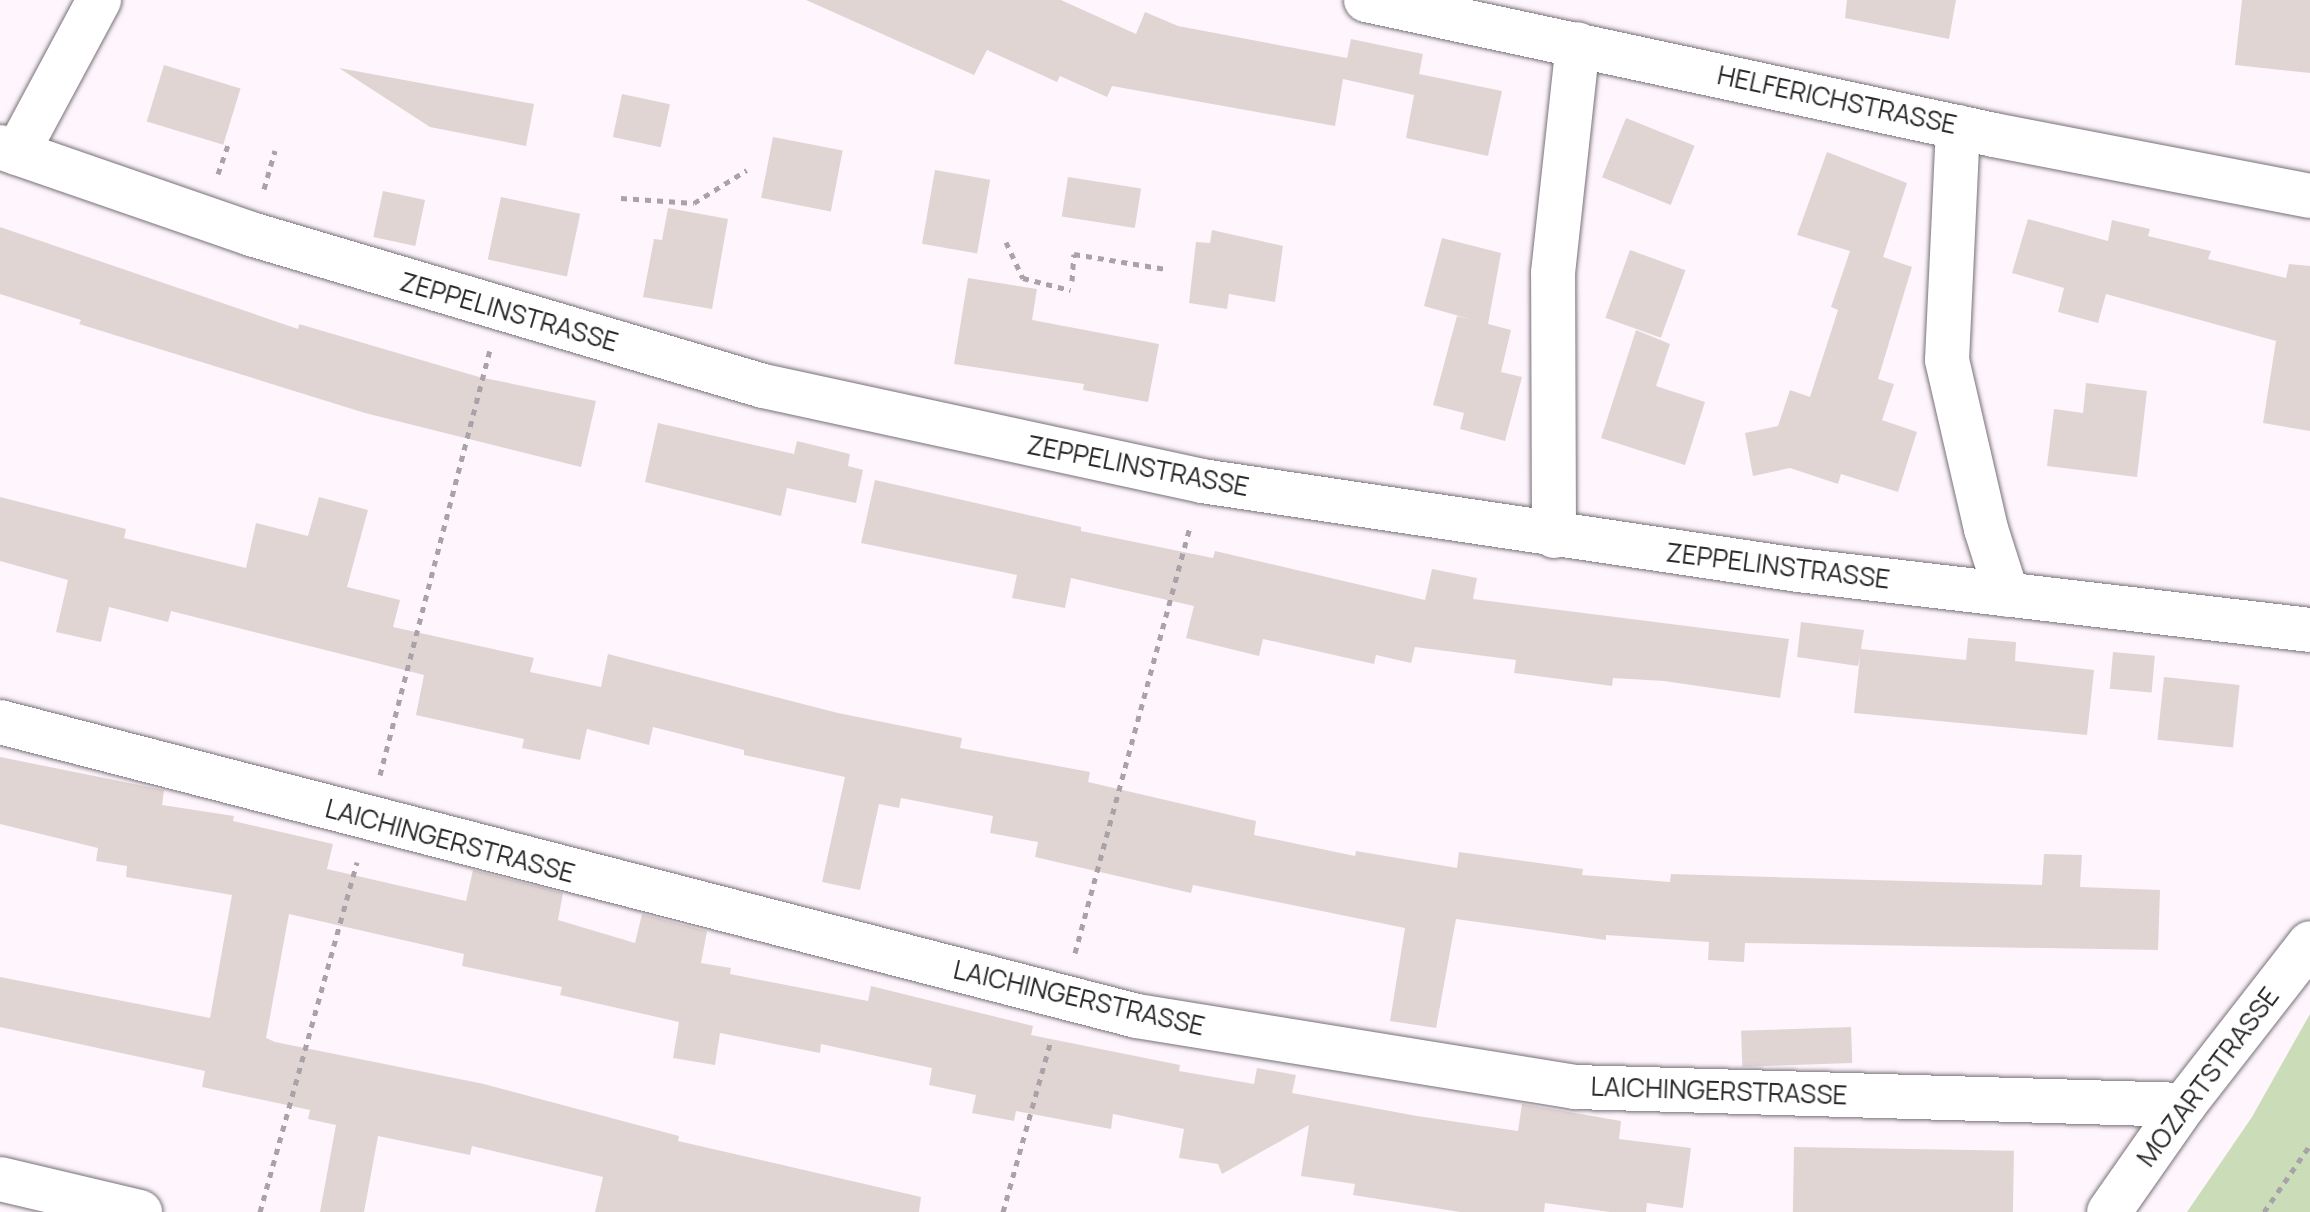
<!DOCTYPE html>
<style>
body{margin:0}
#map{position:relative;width:2310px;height:1212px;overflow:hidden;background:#fef5fd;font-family:Manrope,sans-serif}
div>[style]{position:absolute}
.green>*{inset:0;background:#cadcb8}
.building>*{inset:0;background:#e1d5d4;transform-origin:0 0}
.path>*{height:5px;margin-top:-2.5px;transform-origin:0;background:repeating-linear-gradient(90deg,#a9a3a9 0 6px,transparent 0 12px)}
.roads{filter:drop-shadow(0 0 2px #787178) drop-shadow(0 0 2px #787178)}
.minor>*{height:44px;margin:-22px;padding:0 22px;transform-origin:22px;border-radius:22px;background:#fff}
span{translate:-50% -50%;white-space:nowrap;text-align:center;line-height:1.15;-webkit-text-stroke:6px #fff;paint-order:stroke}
.street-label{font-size:26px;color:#2b282b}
</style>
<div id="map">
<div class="green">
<div style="clip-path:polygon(2310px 1014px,2310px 1212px,2187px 1212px,2252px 1117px)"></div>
</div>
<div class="building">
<div style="clip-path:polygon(806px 0,1061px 0,1136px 34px,1145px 12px,1178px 26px,1347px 58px,1351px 39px,1423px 54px,1419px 74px,1502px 91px,1488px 156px,1406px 138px,1414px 95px,1343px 79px,1335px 126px,1112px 86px,1107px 97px,1060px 76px,1057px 82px,987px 50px,974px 75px)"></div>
<div style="clip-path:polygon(1847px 0,1956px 0,1949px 39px,1845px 18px)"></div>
<div style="clip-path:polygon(2242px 0,2310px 0,2310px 73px,2235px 65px)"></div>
<div style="left:164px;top:65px;width:80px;height:59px;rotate:17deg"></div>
<div style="clip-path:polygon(339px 68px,534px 104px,526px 146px,430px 127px)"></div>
<div style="left:622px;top:94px;width:49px;height:44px;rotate:12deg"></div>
<div style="left:1626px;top:118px;width:74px;height:64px;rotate:22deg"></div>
<div style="left:773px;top:137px;width:71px;height:62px;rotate:11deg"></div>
<div style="clip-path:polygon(1827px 152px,1907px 183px,1883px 257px,1912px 267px,1878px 379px,1894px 384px,1882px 420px,1917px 432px,1898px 492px,1841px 474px,1838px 484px,1790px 468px,1753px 476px,1745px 433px,1778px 426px,1790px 390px,1810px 397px,1838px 310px,1831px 307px,1850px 251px,1797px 235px)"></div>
<div style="left:935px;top:170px;width:56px;height:75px;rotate:10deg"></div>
<div style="left:1068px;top:177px;width:74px;height:40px;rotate:9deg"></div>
<div style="left:383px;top:191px;width:43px;height:47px;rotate:12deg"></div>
<div style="left:501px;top:197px;width:81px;height:64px;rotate:12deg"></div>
<div style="clip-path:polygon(668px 208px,728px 219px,712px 309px,643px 297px,654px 239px,662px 240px)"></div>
<div style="clip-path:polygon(2028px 219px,2108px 241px,2112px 220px,2150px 229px,2148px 236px,2211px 251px,2208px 259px,2286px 278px,2289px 264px,2310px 266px,2310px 431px,2263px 423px,2276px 341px,2106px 294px,2098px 323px,2058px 312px,2064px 288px,2012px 273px)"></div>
<div style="clip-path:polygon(0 227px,298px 329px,299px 324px,479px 377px,596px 401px,581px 467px,365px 413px,79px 324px,81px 320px,0 294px)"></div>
<div style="clip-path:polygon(1212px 230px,1283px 246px,1275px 302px,1229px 294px,1227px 309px,1189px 303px,1196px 242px,1210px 243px)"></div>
<div style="clip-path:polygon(1442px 238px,1501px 253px,1488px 324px,1511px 330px,1501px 372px,1522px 377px,1505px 441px,1460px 429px,1464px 413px,1433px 405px,1457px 316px,1473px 320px,1424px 306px)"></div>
<div style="left:1630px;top:250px;width:59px;height:72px;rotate:20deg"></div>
<div style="clip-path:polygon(968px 278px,1037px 289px,1032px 320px,1159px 344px,1148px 402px,1083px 390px,1084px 384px,954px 364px)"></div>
<div style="clip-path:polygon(1636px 330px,1670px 344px,1656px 386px,1705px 402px,1685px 465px,1601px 438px)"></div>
<div style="clip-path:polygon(2086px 383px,2147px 391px,2137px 477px,2047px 466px,2054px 409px,2083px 413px)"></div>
<div style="clip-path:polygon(658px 423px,794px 454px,797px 441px,850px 454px,848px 466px,863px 470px,856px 503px,787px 488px,781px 516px,645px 482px)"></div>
<div style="clip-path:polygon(875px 480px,1081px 527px,1081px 531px,1213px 558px,1215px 551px,1425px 600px,1432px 569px,1477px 578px,1473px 599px,1789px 639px,1780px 698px,1664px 681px,1613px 678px,1612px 686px,1514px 673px,1516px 660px,1415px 647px,1411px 663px,1376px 655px,1374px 664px,1263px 639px,1259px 656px,1186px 638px,1194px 606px,1071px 578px,1065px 608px,1012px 598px,1017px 575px,861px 543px)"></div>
<div style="clip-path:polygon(0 497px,126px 529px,124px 538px,246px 568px,256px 523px,308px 536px,319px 497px,368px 510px,347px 587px,400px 600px,393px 627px,534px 658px,530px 672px,601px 687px,608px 654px,838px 713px,962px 738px,960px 748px,1090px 772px,1088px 782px,1256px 821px,1254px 835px,1355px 856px,1356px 851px,1457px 868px,1459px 852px,1583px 869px,1582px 875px,1670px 882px,1671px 874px,2042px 885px,2044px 854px,2082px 855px,2080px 887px,2160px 890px,2158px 950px,1745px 943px,1744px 962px,1708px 960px,1709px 942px,1606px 935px,1606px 940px,1456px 919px,1436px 1028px,1390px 1021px,1405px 928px,1193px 885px,1191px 893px,1035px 857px,1038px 842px,990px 833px,993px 816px,901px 798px,899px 808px,879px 804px,860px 890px,822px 882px,845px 777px,744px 755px,744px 750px,653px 727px,649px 745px,587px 729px,580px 760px,522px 748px,524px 739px,416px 715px,424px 675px,171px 611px,168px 622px,109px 607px,101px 642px,56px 632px,68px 580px,0 561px)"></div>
<div style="clip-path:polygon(1801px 622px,1864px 630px,1861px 649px,1966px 660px,1968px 638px,2016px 642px,2015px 661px,2094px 670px,2087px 735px,1854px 713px,1860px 656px,1858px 666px,1797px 657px)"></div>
<div style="left:2113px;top:652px;width:42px;height:37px;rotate:5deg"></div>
<div style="left:2164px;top:677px;width:76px;height:63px;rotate:6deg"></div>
<div style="clip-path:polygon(0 757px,164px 790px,162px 805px,234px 816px,233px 821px,333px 844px,327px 869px,466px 901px,473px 870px,563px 893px,558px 920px,635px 943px,642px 914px,707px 931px,701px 963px,731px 968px,730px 974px,868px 1001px,871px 986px,1033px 1026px,1031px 1035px,1180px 1065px,1179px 1071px,1254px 1084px,1257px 1068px,1296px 1075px,1292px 1093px,1417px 1116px,1518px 1131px,1522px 1104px,1621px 1121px,1619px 1139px,1691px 1148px,1683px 1208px,1647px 1203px,1646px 1212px,1610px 1212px,1545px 1203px,1544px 1212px,1460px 1212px,1353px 1195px,1355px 1184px,1301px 1176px,1309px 1125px,1222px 1174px,1218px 1164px,1179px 1158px,1184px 1129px,1113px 1114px,1111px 1129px,1016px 1111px,1014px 1121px,972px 1113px,976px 1095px,929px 1085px,932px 1068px,821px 1044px,820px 1053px,720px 1033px,715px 1065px,673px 1058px,679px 1022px,560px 995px,562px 987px,462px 966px,464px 954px,289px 914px,266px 1038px,275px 1042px,484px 1084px,679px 1136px,678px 1141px,921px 1197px,919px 1212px,595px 1212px,603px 1177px,472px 1146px,470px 1155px,378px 1136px,364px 1212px,320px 1212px,336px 1125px,308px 1119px,310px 1110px,202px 1087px,205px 1071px,0 1027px,0 977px,210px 1018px,232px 895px,126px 877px,127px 866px,96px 861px,98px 848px,0 824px)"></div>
<div style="left:1851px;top:1027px;width:36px;height:110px;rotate:88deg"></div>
<div style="left:1794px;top:1147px;width:220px;height:65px;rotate:1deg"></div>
</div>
<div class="path">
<div style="left:218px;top:174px;width:31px;rotate:-71deg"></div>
<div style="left:264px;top:189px;width:40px;rotate:-74deg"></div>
<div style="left:621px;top:198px;width:73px;rotate:3.9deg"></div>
<div style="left:694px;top:203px;width:62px;rotate:-31.9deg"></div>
<div style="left:1006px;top:242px;width:40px;rotate:65deg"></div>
<div style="left:1023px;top:278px;width:49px;rotate:14.3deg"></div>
<div style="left:1072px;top:281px;width:27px;rotate:-86deg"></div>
<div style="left:1074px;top:254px;width:93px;rotate:9.3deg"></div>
<div style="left:380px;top:775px;width:438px;rotate:-75.5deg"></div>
<div style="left:1075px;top:953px;width:442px;rotate:-74.9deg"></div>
<div style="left:260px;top:1212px;width:363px;rotate:-74.5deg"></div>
<div style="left:1003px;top:1212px;width:179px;rotate:-74.4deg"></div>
<div style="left:2264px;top:1212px;width:81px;rotate:-55.5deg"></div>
</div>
<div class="roads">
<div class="minor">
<div style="left:1366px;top:0;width:642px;rotate:12.13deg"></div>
<div style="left:1994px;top:135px;width:322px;rotate:10.9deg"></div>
<div style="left:1958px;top:127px;width:233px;rotate:92.7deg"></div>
<div style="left:1947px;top:360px;width:173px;rotate:77deg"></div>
<div style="left:1986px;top:529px;width:69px;rotate:72.3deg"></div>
<div style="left:0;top:147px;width:266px;rotate:19.1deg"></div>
<div style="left:251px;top:234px;width:534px;rotate:16.53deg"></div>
<div style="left:763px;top:386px;width:449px;rotate:12.2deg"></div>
<div style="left:1202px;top:481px;width:603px;rotate:8.49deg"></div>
<div style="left:1798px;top:570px;width:516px;rotate:6.68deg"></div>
<div style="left:17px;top:153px;width:174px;rotate:-61.8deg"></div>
<div style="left:1554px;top:536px;width:263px;rotate:-90.2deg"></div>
<div style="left:1553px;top:273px;width:230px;rotate:-83.8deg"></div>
<div style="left:0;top:722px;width:1174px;rotate:14.5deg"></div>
<div style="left:1137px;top:1016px;width:444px;rotate:9.2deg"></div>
<div style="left:1575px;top:1087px;width:609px;rotate:1.69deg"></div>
<div style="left:0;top:1179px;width:144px;rotate:13.3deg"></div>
<div style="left:2109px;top:1212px;width:131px;rotate:-55deg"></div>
<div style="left:2184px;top:1105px;width:205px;rotate:-52.1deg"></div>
</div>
</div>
<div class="street-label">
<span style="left:1837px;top:100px;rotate:12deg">HELFERICHSTRASSE</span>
<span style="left:509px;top:312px;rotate:16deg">ZEPPELINSTRASSE</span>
<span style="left:1138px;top:466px;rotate:11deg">ZEPPELINSTRASSE</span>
<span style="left:1778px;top:566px;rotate:7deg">ZEPPELINSTRASSE</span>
<span style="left:450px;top:841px;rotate:15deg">LAICHINGERSTRASSE</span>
<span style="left:1079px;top:998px;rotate:13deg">LAICHINGERSTRASSE</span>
<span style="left:2208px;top:1077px;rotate:-53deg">MOZARTSTRASSE</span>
<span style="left:1719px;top:1091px;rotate:2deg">LAICHINGERSTRASSE</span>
</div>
</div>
